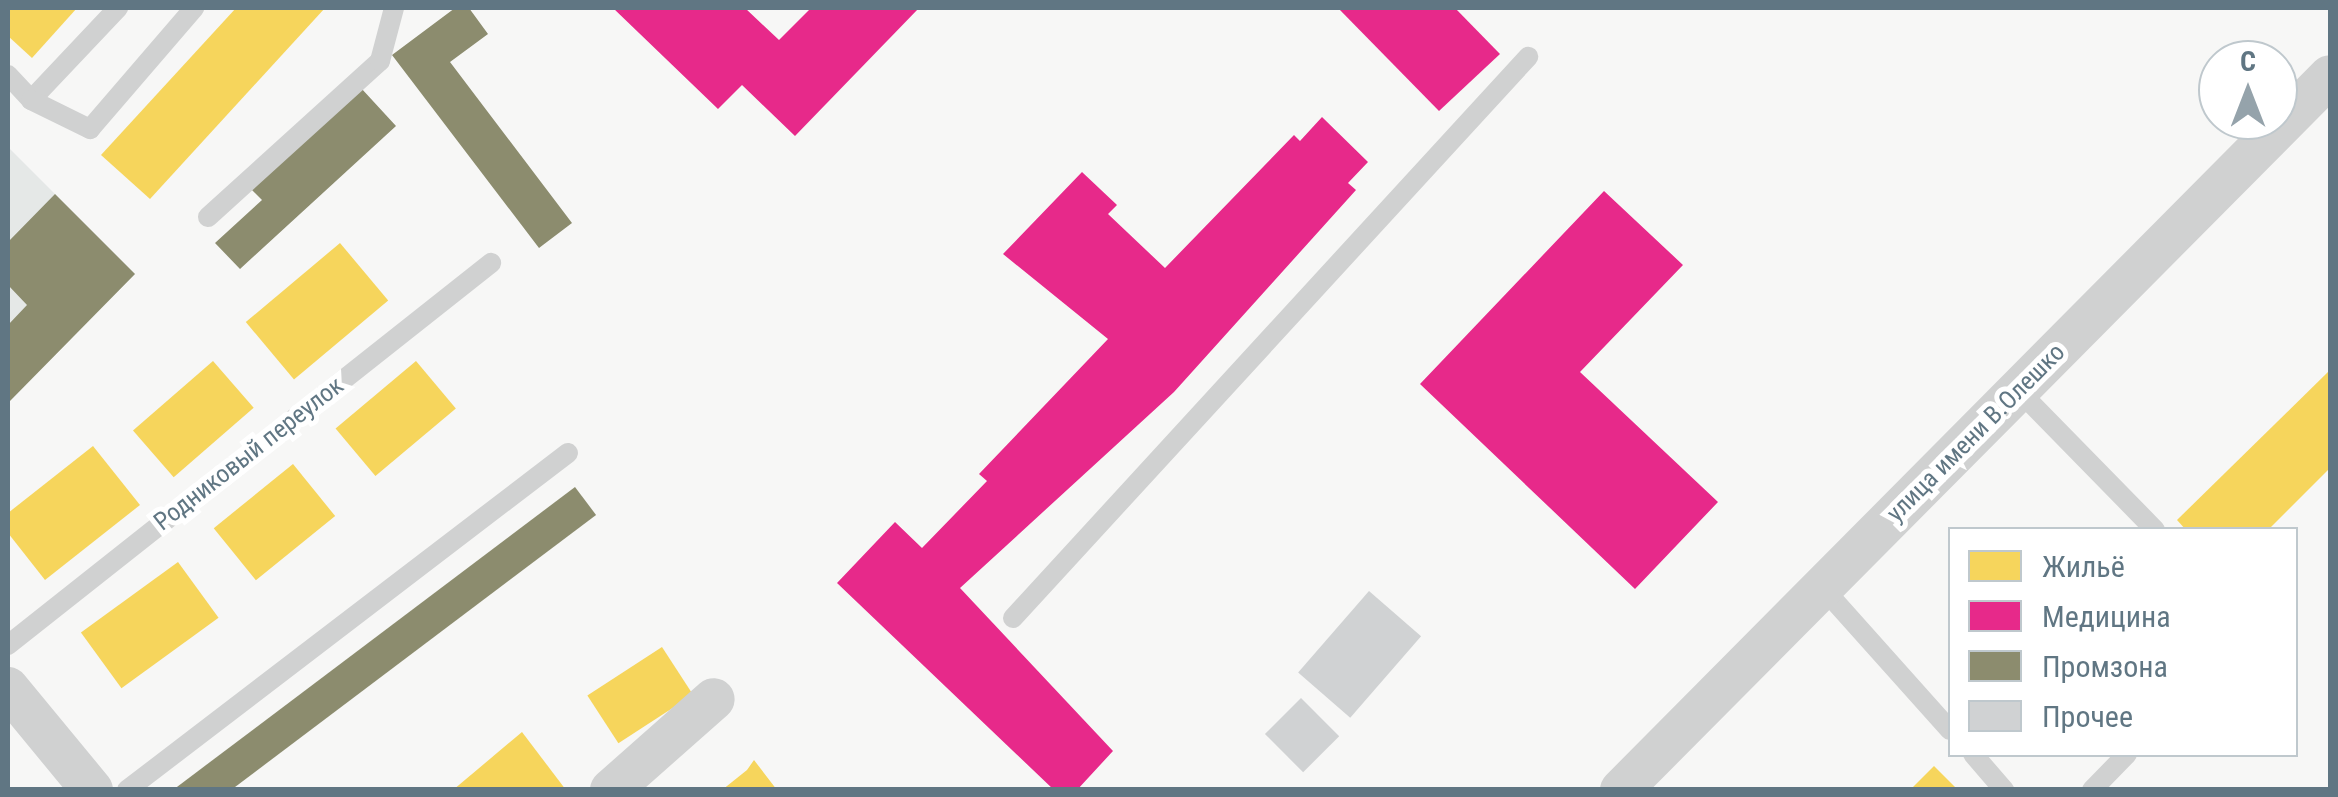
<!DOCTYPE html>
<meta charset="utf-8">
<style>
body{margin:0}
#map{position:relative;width:2338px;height:797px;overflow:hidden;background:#f7f7f6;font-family:"Roboto Condensed",sans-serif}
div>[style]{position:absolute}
.built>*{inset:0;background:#e5e8e7}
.homes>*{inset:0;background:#f6d55c;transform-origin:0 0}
.health>*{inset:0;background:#e7298a}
.industry>*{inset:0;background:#8c8c6e;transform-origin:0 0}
.building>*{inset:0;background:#d0d2d3;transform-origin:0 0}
.lane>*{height:20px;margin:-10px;padding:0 10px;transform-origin:10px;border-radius:10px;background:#d0d1d1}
.street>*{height:42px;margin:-21px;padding:0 21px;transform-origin:21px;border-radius:21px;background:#d0d1d1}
span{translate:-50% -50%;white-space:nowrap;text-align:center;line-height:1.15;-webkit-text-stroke:10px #fff;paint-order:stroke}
.street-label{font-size:25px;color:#607683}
.frame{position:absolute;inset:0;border:10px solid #607683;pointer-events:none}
.legend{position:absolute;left:1948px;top:527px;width:350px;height:230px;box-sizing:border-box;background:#fff;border:2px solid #bfc8cd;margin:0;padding:12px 18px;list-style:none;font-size:30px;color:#607683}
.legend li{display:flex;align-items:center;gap:20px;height:50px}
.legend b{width:50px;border:2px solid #bfc8cd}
.north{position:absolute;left:2198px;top:40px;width:100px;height:100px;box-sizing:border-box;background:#fff;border:2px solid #bfc8cd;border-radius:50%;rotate:0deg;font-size:28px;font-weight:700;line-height:40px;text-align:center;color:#607683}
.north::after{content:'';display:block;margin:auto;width:35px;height:45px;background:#95a3ab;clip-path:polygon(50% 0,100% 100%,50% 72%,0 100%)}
</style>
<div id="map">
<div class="built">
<div style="clip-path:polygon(8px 147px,135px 274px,8px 403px)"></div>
</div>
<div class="homes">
<div style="clip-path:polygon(8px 8px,77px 8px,32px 58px,8px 36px)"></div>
<div style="clip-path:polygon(236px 8px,325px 8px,150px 199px,101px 155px)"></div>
<div style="left:340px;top:243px;width:75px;height:123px;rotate:50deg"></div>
<div style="left:213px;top:361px;width:62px;height:106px;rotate:49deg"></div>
<div style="left:416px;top:361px;width:62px;height:105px;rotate:50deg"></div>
<div style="clip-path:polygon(2330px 370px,2330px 468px,2268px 530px,2186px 530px,2177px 520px)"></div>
<div style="clip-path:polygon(93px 446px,140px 505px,45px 580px,8px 533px,8px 513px)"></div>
<div style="left:293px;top:464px;width:67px;height:102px;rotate:51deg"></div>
<div style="left:178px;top:562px;width:69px;height:120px;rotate:54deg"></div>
<div style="left:662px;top:647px;width:57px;height:89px;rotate:57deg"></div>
<div style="clip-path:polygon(522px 732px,566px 790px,453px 790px)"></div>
<div style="clip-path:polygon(754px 760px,777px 790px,722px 790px,747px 770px)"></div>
<div style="clip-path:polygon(1934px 766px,1958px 790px,1910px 790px)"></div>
</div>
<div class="health">
<div style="clip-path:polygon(613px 8px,745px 8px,779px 40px,811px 8px,919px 8px,795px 136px,742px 85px,718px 109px)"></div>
<div style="clip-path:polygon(1338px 8px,1455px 8px,1500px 54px,1439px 111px)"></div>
<div style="clip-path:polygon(1322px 117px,1368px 162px,1348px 183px,1356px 190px,1174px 392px,960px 588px,1113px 751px,1077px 790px,1054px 790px,837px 583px,895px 522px,922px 548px,987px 481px,979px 474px,1108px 339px,1003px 254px,1082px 172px,1117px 205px,1108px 214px,1165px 268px,1294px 135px,1300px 141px)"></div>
<div style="clip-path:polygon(1604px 191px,1683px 265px,1580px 372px,1718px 502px,1635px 589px,1420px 384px)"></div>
</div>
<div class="industry">
<div style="clip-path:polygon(455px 8px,469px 8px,488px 34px,450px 62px,572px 223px,539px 248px,392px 55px)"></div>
<div style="clip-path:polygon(361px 88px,396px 126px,240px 269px,215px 243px,262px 200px,251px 189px)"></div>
<div style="clip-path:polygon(55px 194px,135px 274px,8px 403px,8px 325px,27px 305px,8px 285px,8px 242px)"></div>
<div style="left:575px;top:487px;width:35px;height:503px;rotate:53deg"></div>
</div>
<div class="building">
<div style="left:1369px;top:591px;width:69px;height:108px;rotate:41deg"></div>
<div style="left:1301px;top:698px;width:54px;height:51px;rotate:45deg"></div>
</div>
<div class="lane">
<div style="left:8px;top:75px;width:34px;rotate:47deg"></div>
<div style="left:31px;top:100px;width:127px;rotate:-46.6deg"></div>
<div style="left:31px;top:100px;width:66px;rotate:26.2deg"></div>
<div style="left:90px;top:129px;width:160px;rotate:-49.3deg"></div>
<div style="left:208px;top:217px;width:232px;rotate:-42.2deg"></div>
<div style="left:380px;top:61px;width:55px;rotate:-75.2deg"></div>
<div style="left:2020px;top:392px;width:193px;rotate:45.6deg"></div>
<div style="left:1822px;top:587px;width:192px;rotate:48.2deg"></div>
<div style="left:1013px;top:618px;width:762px;rotate:-47.45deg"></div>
<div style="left:8px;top:645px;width:616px;rotate:-38.34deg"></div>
<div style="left:1973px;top:754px;width:48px;rotate:49.3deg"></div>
<div style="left:127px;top:790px;width:555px;rotate:-37.39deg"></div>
<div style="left:2092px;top:790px;width:50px;rotate:-45.8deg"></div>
</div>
<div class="street">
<div style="left:8px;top:688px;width:132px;rotate:50.5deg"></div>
<div style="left:611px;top:790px;width:137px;rotate:-41.5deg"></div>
<div style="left:1621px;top:790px;width:1006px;rotate:-45.2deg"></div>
</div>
<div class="street-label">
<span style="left:1976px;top:433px;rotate:-45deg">улица имени В.Олешко</span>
<span style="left:249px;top:454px;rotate:-38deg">Родниковый переулок</span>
</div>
<div class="frame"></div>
<ul class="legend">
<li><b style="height:28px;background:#f6d55c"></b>Жильё</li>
<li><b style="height:28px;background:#e7298a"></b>Медицина</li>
<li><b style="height:28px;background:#8c8c6e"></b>Промзона</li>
<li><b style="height:28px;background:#d0d2d3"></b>Прочее</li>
</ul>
<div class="north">С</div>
</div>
